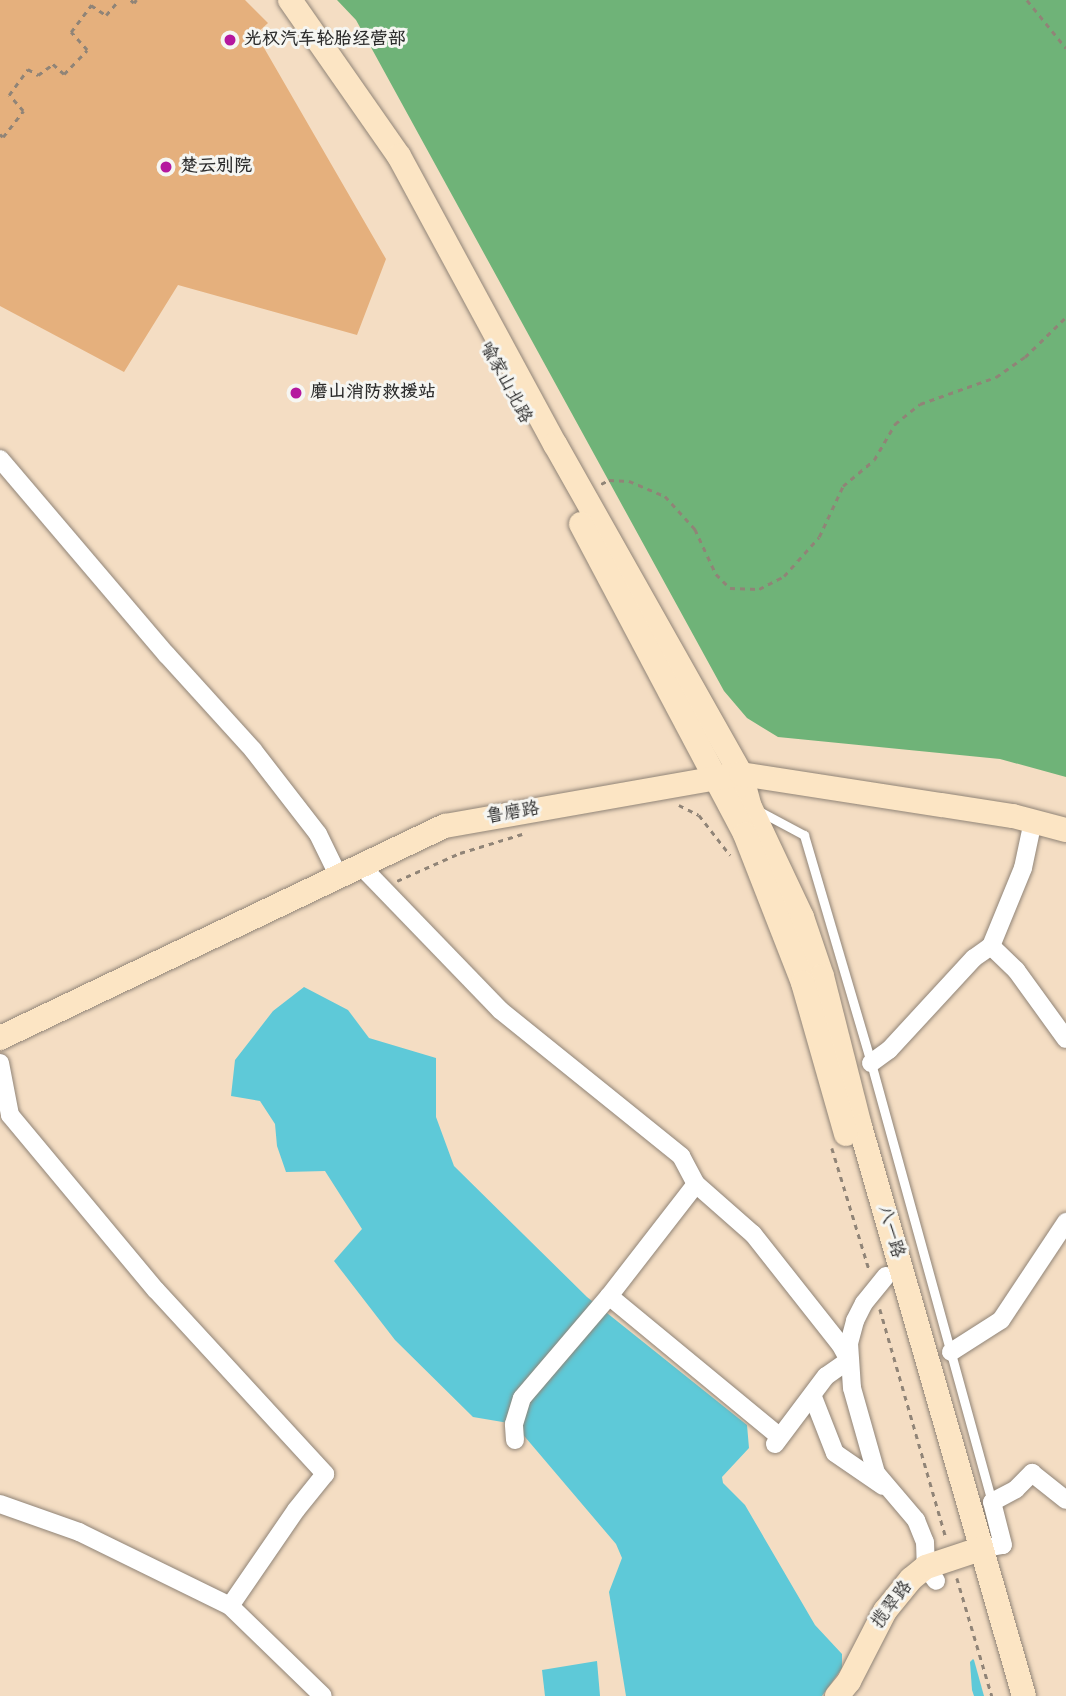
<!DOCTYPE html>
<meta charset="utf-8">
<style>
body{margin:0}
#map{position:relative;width:1066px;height:1696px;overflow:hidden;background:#f4ddc3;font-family:Kalam,"LXGW WenKai TC",sans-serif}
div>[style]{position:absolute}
.forest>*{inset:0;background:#6fb378}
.water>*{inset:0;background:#5ec9d8}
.building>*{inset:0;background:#e5b07d}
.path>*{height:2.5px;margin-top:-1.25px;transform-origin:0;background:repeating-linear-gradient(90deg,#908477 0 5px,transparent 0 10px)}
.roads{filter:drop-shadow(0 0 2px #908477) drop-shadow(0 0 2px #908477)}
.lane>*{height:9px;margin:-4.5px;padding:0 4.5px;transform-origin:4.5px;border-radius:4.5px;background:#fff}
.street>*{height:18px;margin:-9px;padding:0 9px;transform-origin:9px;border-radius:9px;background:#fff}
.secondary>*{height:24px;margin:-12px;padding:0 12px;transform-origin:12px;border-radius:12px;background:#fce5c4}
.dots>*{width:19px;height:19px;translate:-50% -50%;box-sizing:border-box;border:4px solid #f6f6f2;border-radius:50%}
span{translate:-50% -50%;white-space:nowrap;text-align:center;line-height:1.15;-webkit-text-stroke:6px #f6f6f2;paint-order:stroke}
.poi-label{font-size:18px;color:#2b2b2b;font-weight:700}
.left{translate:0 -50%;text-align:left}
.street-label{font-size:18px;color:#2b2b2b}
</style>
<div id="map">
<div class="forest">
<div style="clip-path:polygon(337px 0,1066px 0,1066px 777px,1000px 759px,778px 737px,747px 718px,724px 691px,356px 20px)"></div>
</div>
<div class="water">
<div style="clip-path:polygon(304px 987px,348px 1010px,369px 1038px,436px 1058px,436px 1117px,454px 1166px,587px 1297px,747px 1425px,749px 1448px,722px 1477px,723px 1483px,745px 1505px,815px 1625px,842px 1654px,842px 1668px,822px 1696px,626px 1696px,609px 1592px,622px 1558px,616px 1544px,514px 1424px,473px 1417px,395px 1340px,334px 1261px,362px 1229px,325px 1171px,286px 1172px,277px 1146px,275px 1124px,260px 1101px,231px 1096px,235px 1060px,273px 1011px)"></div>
<div style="clip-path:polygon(973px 1659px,974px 1660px,984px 1696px,974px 1696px,972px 1690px,970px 1662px)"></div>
<div style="clip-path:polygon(597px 1661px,600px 1696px,545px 1696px,542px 1670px)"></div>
</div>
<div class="building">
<div style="clip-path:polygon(0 0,245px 0,268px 23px,256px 34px,386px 259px,357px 335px,178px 285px,124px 372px,0 306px)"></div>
</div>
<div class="path">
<div style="left:131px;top:0;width:4px;rotate:45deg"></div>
<div style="left:134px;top:3px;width:4px;rotate:-56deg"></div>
<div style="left:1027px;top:0;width:62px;rotate:50.9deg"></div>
<div style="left:0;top:134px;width:4px;rotate:45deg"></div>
<div style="left:3px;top:137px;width:33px;rotate:-52deg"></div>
<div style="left:23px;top:111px;width:21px;rotate:-131deg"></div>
<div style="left:9px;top:95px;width:32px;rotate:-54deg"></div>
<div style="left:28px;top:69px;width:12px;rotate:31deg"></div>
<div style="left:38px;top:75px;width:19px;rotate:-36deg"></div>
<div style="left:53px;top:64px;width:15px;rotate:42deg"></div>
<div style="left:64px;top:74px;width:33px;rotate:-46deg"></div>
<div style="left:87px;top:50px;width:24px;rotate:-132deg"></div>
<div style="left:71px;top:32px;width:34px;rotate:-53deg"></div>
<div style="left:91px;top:5px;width:18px;rotate:34deg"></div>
<div style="left:106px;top:15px;width:20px;rotate:-49deg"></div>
<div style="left:601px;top:484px;width:9px;rotate:-27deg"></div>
<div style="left:609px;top:480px;width:20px;rotate:3deg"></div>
<div style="left:629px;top:481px;width:39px;rotate:23deg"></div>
<div style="left:665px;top:496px;width:45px;rotate:47.7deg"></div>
<div style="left:695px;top:529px;width:50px;rotate:65deg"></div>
<div style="left:716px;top:574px;width:20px;rotate:45deg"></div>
<div style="left:730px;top:588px;width:29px;rotate:2deg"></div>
<div style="left:759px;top:589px;width:28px;rotate:-27deg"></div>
<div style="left:784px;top:576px;width:52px;rotate:-48.1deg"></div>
<div style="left:819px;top:537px;width:56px;rotate:-64.8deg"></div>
<div style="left:843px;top:486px;width:40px;rotate:-40deg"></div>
<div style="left:874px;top:460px;width:42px;rotate:-59.7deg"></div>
<div style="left:895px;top:424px;width:32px;rotate:-39deg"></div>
<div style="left:920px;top:404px;width:81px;rotate:-19.6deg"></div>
<div style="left:996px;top:377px;width:35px;rotate:-35deg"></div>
<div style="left:1025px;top:357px;width:57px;rotate:-44.3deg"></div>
<div style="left:679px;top:805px;width:22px;rotate:27deg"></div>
<div style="left:699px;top:815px;width:51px;rotate:52.2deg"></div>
<div style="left:397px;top:881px;width:69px;rotate:-24deg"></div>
<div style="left:460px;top:853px;width:65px;rotate:-17deg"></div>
<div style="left:832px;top:1148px;width:127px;rotate:73deg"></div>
<div style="left:880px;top:1309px;width:238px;rotate:73.9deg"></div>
<div style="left:957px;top:1578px;width:123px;rotate:73.5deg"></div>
</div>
<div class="roads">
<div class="lane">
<div style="left:759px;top:811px;width:51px;rotate:28.1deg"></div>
<div style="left:804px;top:835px;width:238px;rotate:73.6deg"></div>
<div style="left:871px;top:1063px;width:455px;rotate:74.6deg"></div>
</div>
<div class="street">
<div style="left:0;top:459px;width:257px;rotate:49.6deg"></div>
<div style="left:167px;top:655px;width:128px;rotate:47.8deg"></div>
<div style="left:253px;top:750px;width:106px;rotate:52.3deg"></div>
<div style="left:318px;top:834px;width:48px;rotate:64deg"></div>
<div style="left:1033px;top:821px;width:48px;rotate:102deg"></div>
<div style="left:1023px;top:868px;width:84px;rotate:112.3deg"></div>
<div style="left:991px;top:946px;width:35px;rotate:44deg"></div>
<div style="left:1016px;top:970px;width:85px;rotate:54.1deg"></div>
<div style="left:361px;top:866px;width:200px;rotate:46deg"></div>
<div style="left:500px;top:1010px;width:233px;rotate:38.9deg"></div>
<div style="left:681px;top:1156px;width:32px;rotate:62deg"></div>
<div style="left:696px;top:1184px;width:76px;rotate:41.3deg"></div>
<div style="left:753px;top:1234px;width:140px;rotate:51.7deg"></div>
<div style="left:840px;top:1344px;width:18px;rotate:61deg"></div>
<div style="left:849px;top:1360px;width:28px;rotate:145deg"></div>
<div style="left:826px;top:1376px;width:85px;rotate:126.9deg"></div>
<div style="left:0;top:1063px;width:53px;rotate:79.1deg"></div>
<div style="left:10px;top:1115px;width:228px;rotate:50.2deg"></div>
<div style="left:156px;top:1290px;width:250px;rotate:47.4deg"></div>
<div style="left:325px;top:1474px;width:46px;rotate:128.9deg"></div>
<div style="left:296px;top:1510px;width:116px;rotate:124.5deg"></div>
<div style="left:230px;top:1606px;width:129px;rotate:44.1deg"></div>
<div style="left:871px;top:1063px;width:22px;rotate:-36deg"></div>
<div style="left:889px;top:1050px;width:125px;rotate:-47.3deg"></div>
<div style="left:974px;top:958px;width:21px;rotate:-35deg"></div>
<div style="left:696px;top:1184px;width:142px;rotate:127.8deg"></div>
<div style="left:609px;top:1296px;width:220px;rotate:39.5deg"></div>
<div style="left:886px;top:1276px;width:35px;rotate:129deg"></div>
<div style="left:864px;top:1303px;width:20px;rotate:117deg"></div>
<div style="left:855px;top:1321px;width:23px;rotate:105deg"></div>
<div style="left:849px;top:1343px;width:45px;rotate:86.2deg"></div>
<div style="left:852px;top:1388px;width:88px;rotate:74.2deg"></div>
<div style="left:876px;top:1473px;width:62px;rotate:49.6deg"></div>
<div style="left:916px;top:1520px;width:24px;rotate:68deg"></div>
<div style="left:925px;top:1542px;width:25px;rotate:88deg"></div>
<div style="left:926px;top:1567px;width:17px;rotate:54deg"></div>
<div style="left:951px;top:1352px;width:59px;rotate:-32.6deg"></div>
<div style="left:1001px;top:1320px;width:118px;rotate:-56.4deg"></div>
<div style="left:813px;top:1397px;width:60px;rotate:68.6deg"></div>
<div style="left:835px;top:1453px;width:58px;rotate:34.5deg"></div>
<div style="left:515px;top:1440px;width:16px;rotate:-94deg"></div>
<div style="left:514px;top:1424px;width:27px;rotate:-73deg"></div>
<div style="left:522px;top:1398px;width:134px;rotate:-49.5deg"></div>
<div style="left:0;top:1504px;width:84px;rotate:19.5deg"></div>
<div style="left:79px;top:1532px;width:168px;rotate:26.1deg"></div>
<div style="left:980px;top:1549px;width:23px;rotate:-10deg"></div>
<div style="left:1003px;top:1545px;width:44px;rotate:-104.3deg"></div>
<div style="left:992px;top:1502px;width:27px;rotate:-28deg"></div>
<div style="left:1016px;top:1489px;width:23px;rotate:-45deg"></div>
<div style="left:1032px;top:1473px;width:43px;rotate:38.5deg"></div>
</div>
<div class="secondary">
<div style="left:290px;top:0;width:190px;rotate:55.1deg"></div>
<div style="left:399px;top:156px;width:328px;rotate:61.6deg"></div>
<div style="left:555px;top:444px;width:379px;rotate:60.6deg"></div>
<div style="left:741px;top:774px;width:34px;rotate:75deg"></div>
<div style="left:750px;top:807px;width:122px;rotate:64.7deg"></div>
<div style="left:802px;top:917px;width:62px;rotate:71.3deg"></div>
<div style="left:822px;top:976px;width:155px;rotate:75.8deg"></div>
<div style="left:860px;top:1126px;width:593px;rotate:73.95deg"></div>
<div style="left:581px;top:524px;width:351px;rotate:62.1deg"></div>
<div style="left:745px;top:834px;width:160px;rotate:68.7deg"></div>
<div style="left:803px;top:983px;width:157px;rotate:74.1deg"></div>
<div style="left:0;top:1038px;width:493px;rotate:-25.5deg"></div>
<div style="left:445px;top:826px;width:301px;rotate:-10deg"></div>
<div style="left:741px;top:774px;width:275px;rotate:8.8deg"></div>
<div style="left:1013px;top:816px;width:55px;rotate:14.8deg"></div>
<div style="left:837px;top:1696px;width:19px;rotate:-51deg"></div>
<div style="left:849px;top:1681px;width:79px;rotate:-62.8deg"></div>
<div style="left:885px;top:1611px;width:41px;rotate:-50.9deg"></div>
<div style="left:911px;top:1579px;width:19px;rotate:-39deg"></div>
<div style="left:926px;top:1567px;width:57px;rotate:-18.4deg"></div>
</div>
</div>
<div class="dots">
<div style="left:230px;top:40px;background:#b5179e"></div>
<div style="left:166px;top:167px;background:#b5179e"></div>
<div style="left:296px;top:393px;background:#b5179e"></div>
</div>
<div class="poi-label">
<span class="left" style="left:244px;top:40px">光权汽车轮胎经营部</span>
<span class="left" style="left:180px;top:167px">楚云别院</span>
<span class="left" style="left:310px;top:393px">磨山消防救援站</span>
</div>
<div class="street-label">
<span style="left:505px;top:383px;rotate:62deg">喻家山北路</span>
<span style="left:513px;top:814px;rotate:-10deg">鲁磨路</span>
<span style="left:890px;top:1232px;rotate:74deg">八一路</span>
<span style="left:893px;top:1605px;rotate:-53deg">揽翠路</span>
</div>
</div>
